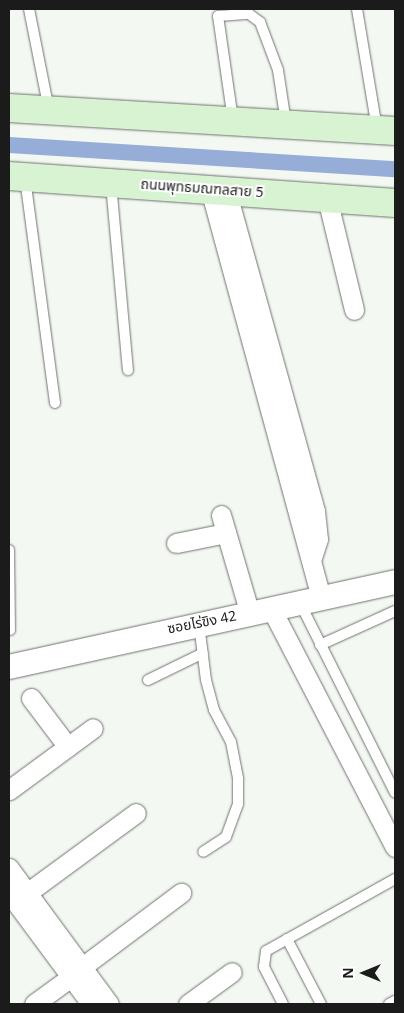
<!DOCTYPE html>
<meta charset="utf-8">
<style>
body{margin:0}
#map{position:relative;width:404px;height:1013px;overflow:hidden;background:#f4f8f3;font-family:Georgia,"Noto Sans Thai",serif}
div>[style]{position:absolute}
.canal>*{height:16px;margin:-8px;padding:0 8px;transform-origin:8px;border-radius:8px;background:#96add8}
.roads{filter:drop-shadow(0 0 1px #6f736e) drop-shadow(0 0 1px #6f736e)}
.service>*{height:10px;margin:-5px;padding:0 5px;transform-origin:5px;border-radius:5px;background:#fff}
.minor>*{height:19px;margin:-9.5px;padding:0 9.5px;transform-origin:9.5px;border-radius:9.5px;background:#fff}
.tertiary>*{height:24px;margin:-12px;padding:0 12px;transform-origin:12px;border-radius:12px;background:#fff}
.secondary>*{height:28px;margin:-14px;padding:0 14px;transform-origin:14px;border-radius:14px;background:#d8f3d1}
span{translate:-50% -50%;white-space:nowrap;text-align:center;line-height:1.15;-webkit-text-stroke:4px #fff;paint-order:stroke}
.street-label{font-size:14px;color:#1a1b1a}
.frame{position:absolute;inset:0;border:10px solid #1a1b1a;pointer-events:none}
.north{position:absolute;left:339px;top:948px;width:50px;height:50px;-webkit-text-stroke:4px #fff;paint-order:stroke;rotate:270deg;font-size:14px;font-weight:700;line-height:20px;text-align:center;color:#1a1b1a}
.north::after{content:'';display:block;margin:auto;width:18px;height:22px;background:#1a1b1a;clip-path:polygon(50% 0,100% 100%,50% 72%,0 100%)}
</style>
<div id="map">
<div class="canal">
<div style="left:9px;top:145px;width:387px;rotate:3.6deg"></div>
</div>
<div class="roads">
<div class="service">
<div style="left:29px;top:9px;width:103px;rotate:78.8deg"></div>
<div style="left:357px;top:9px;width:122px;rotate:80.5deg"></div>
<div style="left:233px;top:120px;width:105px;rotate:-98.2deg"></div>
<div style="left:218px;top:16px;width:31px;rotate:-4deg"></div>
<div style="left:249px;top:14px;width:14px;rotate:36deg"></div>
<div style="left:260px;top:22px;width:51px;rotate:69.4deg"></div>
<div style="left:278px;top:70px;width:54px;rotate:81.4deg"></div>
<div style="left:25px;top:178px;width:227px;rotate:82.4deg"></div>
<div style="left:111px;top:184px;width:187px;rotate:84.8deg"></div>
<div style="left:9px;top:550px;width:80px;rotate:89.3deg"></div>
<div style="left:300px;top:603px;width:212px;rotate:63.4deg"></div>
<div style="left:199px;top:624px;width:56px;rotate:82.9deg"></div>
<div style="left:206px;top:680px;width:31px;rotate:75deg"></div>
<div style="left:214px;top:710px;width:36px;rotate:62deg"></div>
<div style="left:231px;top:742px;width:38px;rotate:79deg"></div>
<div style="left:238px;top:779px;width:25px;rotate:90deg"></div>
<div style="left:238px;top:804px;width:35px;rotate:110deg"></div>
<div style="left:226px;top:837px;width:27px;rotate:147deg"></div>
<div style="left:320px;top:645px;width:82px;rotate:-24.4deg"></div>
<div style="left:148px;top:680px;width:61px;rotate:-26.1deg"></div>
<div style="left:287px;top:939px;width:73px;rotate:62.4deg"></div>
<div style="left:283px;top:1004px;width:42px;rotate:-117.2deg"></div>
<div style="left:264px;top:967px;width:16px;rotate:-83deg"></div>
<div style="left:266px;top:951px;width:148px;rotate:-29.2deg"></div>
<div style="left:389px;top:1004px;width:7px;rotate:-27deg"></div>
</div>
<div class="minor">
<div style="left:210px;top:189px;width:424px;rotate:74.8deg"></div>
<div style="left:226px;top:190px;width:333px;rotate:74.5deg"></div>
<div style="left:315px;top:511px;width:28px;rotate:84deg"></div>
<div style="left:318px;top:539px;width:20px;rotate:108deg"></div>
<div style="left:327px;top:198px;width:115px;rotate:76.4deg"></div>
<div style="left:221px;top:515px;width:103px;rotate:73.7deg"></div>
<div style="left:176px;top:543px;width:51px;rotate:-11.3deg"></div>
<div style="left:272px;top:610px;width:267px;rotate:62.6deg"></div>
<div style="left:31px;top:698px;width:61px;rotate:52.9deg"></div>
<div style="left:9px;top:790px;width:104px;rotate:-36.4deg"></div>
<div style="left:9px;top:868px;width:169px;rotate:53.7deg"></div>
<div style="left:9px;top:893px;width:138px;rotate:53.5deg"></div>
<div style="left:27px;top:893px;width:135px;rotate:-36.3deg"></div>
<div style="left:82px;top:967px;width:124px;rotate:-36.8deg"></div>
<div style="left:34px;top:1004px;width:46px;rotate:-36.1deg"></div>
<div style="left:188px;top:1004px;width:54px;rotate:-36deg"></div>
</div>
<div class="tertiary">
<div style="left:9px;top:667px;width:395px;rotate:-12.4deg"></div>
</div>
<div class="secondary">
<div style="left:9px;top:108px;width:387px;rotate:3.4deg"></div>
<div style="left:9px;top:176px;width:387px;rotate:4deg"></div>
</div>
</div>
<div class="street-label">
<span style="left:202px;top:189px;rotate:4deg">ถนนพุทธมณฑลสาย 5</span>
<span style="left:202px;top:623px;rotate:-11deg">ซอยไร่ขิง 42</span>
</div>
<div class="frame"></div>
<div class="north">N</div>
</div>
